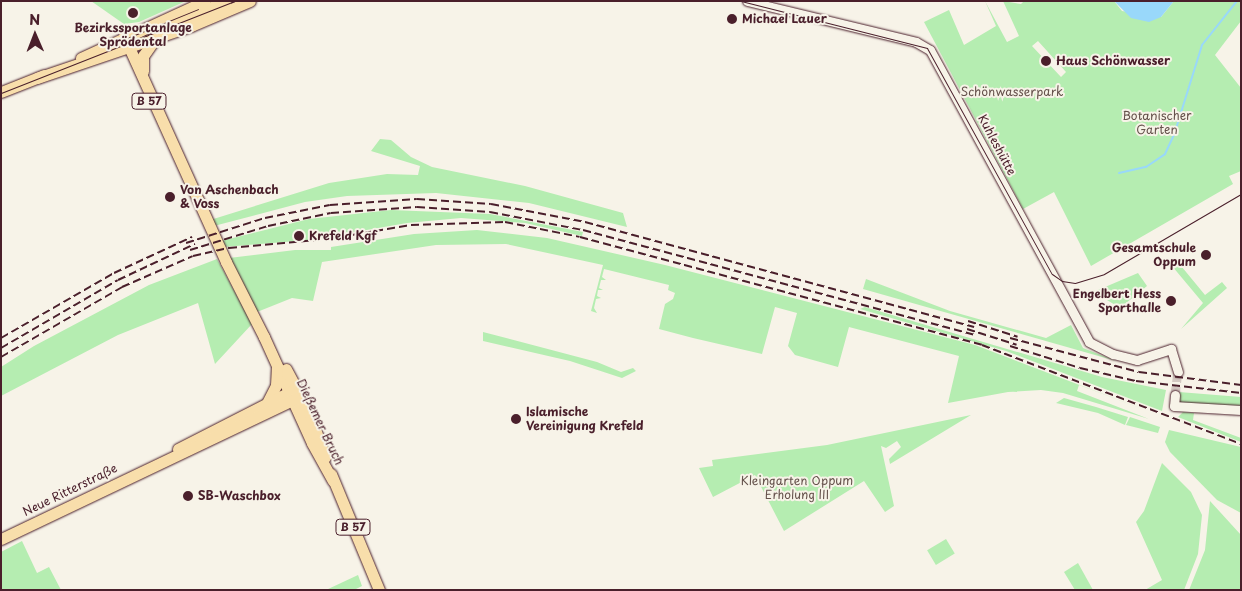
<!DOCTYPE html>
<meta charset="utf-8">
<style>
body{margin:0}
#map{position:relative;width:1242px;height:591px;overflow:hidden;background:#f7f3e8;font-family:"Playpen Sans",sans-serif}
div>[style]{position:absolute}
.green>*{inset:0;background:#b5edb1;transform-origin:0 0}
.water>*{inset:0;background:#99d8fa}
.stream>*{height:2px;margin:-1px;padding:0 1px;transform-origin:1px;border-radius:1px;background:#99d8fa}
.minor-tunnel>*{height:9px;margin-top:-4.5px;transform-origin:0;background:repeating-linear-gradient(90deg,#d4c9c2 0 9px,transparent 0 13.5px)}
.roads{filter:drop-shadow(0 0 1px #4a1f2b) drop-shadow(0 0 1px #4a1f2b)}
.minor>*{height:9px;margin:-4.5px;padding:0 4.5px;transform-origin:4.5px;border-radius:4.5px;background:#f7f3e8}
.major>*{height:11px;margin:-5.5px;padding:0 5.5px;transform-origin:5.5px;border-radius:5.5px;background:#f8deab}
.tram>*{height:1px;margin:-0.5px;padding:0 0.5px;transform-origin:0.5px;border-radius:0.5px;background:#4a1f2b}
.rail>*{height:2px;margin-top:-1px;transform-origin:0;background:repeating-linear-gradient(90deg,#4a1f2b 0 8px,transparent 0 12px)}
.dots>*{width:14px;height:14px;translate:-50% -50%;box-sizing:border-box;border:2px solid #f7f3e8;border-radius:50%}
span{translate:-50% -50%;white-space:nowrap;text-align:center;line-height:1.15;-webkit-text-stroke:4px #f7f3e8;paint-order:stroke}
.shield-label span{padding:1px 4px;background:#f7f3e8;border:1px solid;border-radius:4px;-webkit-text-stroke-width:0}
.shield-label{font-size:11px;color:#4a1f2b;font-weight:700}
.poi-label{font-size:12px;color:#4a1f2b;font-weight:700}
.left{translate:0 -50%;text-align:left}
.right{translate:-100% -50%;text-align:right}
.park-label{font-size:12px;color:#65524c}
.street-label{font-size:12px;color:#4a1f2b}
.frame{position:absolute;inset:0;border:2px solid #4a1f2b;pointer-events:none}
.north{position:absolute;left:10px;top:10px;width:50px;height:50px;-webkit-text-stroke:4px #f7f3e8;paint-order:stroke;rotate:359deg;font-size:14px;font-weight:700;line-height:20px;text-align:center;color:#4a1f2b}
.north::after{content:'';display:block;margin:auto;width:18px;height:22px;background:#4a1f2b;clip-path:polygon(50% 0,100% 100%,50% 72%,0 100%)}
</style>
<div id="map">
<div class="green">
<div style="clip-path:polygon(91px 1px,186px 1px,139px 22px,124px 24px)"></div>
<div style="clip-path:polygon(evenodd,985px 1px,1007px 42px,1019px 36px,1003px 1px,1021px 4px,1024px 1px,1114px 1px,1122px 11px,1161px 17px,1174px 1px,1241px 1px,1241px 21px,1215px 55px,1241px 88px,1241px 171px,1229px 176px,1233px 184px,1091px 266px,1054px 192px,1023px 209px,924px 22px,949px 10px,964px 45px,996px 26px,985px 1px,1038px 41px,1066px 72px,1061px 77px,1032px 46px,1038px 41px)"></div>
<div style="clip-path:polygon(380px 139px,391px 140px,411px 157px,432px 167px,525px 186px,623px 213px,627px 227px,529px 203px,436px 193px,347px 196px,305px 202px,210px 227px,207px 221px,329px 183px,387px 174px,418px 175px,420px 166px,371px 151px)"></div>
<div style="clip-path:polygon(391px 210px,490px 214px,583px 232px,582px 236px,525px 223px,461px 218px,407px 223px,309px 240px,224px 247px,221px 241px,309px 219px)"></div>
<div style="clip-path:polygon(477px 230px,547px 238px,665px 265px,975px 345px,1153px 413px,1079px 385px,1077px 391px,1149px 419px,1063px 393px,1041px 390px,1008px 392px,948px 403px,959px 356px,849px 327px,838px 367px,795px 355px,788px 346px,797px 313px,775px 307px,762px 354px,693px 338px,659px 329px,665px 304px,673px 299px,675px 293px,668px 290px,669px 285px,604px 269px,602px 277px,606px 280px,601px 280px,599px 288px,603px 290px,598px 290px,597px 296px,601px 298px,596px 299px,594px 308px,597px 313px,591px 311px,603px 265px,506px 244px,436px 245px,322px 262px,313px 301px,292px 298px,257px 312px,229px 258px,295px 250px,331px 250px,331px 247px,414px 234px)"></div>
<div style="clip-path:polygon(217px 259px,252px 324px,215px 364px,198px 303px,118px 335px,1px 396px,1px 367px,34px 346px,149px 285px)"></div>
<div style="clip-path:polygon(1177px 261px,1205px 295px,1222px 282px,1227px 288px,1181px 329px,1203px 303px,1172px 266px)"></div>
<div style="clip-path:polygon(1138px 273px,1147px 286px,1120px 308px,1107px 300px,1098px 290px)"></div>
<div style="clip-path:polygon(866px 279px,950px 311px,1046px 338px,1071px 325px,1083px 348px,1116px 361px,863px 289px)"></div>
<div style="clip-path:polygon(865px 307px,1102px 377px,1166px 390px,1162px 411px,1006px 351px,860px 309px)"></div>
<div style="clip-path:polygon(483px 332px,597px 362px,621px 372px,633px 368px,636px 371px,622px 378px,570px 361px,483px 341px)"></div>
<div style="clip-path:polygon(1179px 392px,1241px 397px,1241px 407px,1182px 403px,1178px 401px)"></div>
<div style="clip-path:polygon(1064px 398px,1096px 407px,1128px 417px,1125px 425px,1098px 413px,1056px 403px)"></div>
<div style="clip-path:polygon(1183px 412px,1194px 413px,1193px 420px,1241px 438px,1241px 442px,1178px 417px)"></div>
<div style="clip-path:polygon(971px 415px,890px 464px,889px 459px,901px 447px,897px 441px,886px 448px,881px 446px,894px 506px,885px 512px,864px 481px,784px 531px,755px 475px,713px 497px,699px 468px,713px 466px,712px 460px,827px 445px)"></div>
<div style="clip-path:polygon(1130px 417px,1160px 427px,1158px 433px,1126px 425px)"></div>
<div style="clip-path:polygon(1169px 430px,1241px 447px,1241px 513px,1217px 500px,1170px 452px,1165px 442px)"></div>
<div style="clip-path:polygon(1162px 463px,1191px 492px,1202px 515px,1198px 554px,1184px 590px,1145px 590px,1162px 580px,1136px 522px,1144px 511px)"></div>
<div style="clip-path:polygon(1210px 501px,1241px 535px,1241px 590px,1189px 590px,1205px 550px)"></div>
<div style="left:946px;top:539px;width:17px;height:22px;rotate:59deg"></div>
<div style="clip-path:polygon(22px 541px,37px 573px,49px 567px,61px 590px,1px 590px,1px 552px)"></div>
<div style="clip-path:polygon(1078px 563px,1093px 590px,1075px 590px,1064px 572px)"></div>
<div style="clip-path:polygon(358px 575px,362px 586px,354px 590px,326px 590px)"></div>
</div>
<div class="water">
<div style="clip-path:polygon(1114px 1px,1174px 1px,1161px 17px,1149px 22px,1131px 18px)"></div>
</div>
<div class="stream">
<div style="left:1119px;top:173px;width:28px;rotate:-13deg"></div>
<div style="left:1146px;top:167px;width:23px;rotate:-34deg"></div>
<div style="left:1165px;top:154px;width:21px;rotate:-65deg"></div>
<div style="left:1174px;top:135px;width:94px;rotate:-72.7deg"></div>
<div style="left:1202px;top:45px;width:56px;rotate:-51.5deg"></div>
</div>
<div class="minor-tunnel">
<div style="left:1175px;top:395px;width:23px;rotate:-83deg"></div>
</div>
<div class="roads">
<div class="minor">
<div style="left:747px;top:1px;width:174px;rotate:13.6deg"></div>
<div style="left:916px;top:42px;width:16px;rotate:30deg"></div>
<div style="left:930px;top:50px;width:332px;rotate:61.4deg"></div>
<div style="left:1089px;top:342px;width:27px;rotate:27deg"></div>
<div style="left:1113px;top:354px;width:25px;rotate:14deg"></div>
<div style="left:1137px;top:360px;width:36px;rotate:-18deg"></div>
<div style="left:1171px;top:349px;width:24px;rotate:73deg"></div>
<div style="left:1175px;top:395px;width:11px;rotate:95deg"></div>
<div style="left:1174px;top:406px;width:67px;rotate:3.4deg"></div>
</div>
<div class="major">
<div style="left:161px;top:28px;width:70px;rotate:-22.6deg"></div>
<div style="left:124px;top:36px;width:248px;rotate:65.7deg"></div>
<div style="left:226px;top:262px;width:84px;rotate:63.1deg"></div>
<div style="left:264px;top:337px;width:116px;rotate:65.6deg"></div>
<div style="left:312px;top:443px;width:43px;rotate:61.1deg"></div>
<div style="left:81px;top:58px;width:136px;rotate:-24.7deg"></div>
<div style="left:143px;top:71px;width:15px;rotate:-90deg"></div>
<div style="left:143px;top:56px;width:21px;rotate:-55deg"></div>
<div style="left:37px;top:78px;width:163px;rotate:-18.7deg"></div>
<div style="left:191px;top:26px;width:64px;rotate:-23deg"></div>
<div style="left:1px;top:92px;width:46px;rotate:-21.6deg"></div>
<div style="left:286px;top:369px;width:49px;rotate:61.9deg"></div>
<div style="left:309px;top:412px;width:48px;rotate:70.4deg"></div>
<div style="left:267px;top:403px;width:20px;rotate:-63deg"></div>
<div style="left:276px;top:385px;width:18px;rotate:-87deg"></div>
<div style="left:178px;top:449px;width:131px;rotate:-27.1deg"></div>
<div style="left:331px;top:474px;width:126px;rotate:67.5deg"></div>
<div style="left:1px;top:539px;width:332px;rotate:-25.5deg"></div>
</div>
</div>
<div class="tram">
<div style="left:741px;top:1px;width:192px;rotate:14.2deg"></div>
<div style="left:927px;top:48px;width:258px;rotate:61.1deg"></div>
<div style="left:1052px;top:274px;width:12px;rotate:35deg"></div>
<div style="left:1062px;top:281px;width:13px;rotate:9deg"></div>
<div style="left:1075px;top:283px;width:30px;rotate:-17deg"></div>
<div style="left:1104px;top:274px;width:159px;rotate:-30.3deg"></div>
<div style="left:110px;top:45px;width:95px;rotate:-22.2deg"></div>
<div style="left:1px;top:93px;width:251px;rotate:-21.5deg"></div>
</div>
<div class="rail">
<div style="left:186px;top:243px;width:83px;rotate:-17.6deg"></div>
<div style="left:265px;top:218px;width:66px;rotate:-11.3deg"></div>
<div style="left:330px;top:205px;width:87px;rotate:-3.9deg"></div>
<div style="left:417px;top:199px;width:74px;rotate:3.9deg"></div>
<div style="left:491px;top:204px;width:96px;rotate:10.8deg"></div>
<div style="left:585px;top:222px;width:403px;rotate:15.1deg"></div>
<div style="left:190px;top:250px;width:82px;rotate:-17.1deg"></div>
<div style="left:268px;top:226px;width:64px;rotate:-11.7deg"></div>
<div style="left:331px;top:213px;width:86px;rotate:-4deg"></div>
<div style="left:417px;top:207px;width:73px;rotate:3.9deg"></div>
<div style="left:490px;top:212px;width:95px;rotate:11deg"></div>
<div style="left:583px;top:230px;width:405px;rotate:15deg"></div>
<div style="left:968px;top:321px;width:52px;rotate:17.7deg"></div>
<div style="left:967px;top:329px;width:52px;rotate:17.7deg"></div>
<div style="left:1px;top:338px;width:130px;rotate:-29.9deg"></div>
<div style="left:114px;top:273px;width:86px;rotate:-24.8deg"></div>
<div style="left:1010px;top:338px;width:133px;rotate:14.8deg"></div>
<div style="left:1139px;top:372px;width:103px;rotate:7.3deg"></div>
<div style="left:1010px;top:346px;width:73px;rotate:17.4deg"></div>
<div style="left:1080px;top:368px;width:57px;rotate:13.1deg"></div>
<div style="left:1136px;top:381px;width:106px;rotate:6.5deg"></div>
<div style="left:1px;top:348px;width:135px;rotate:-30.2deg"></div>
<div style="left:118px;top:280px;width:85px;rotate:-25.1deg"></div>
<div style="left:1px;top:357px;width:140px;rotate:-30deg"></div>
<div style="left:122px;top:287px;width:77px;rotate:-23.6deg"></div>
<div style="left:193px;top:256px;width:37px;rotate:-13deg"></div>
<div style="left:229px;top:248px;width:99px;rotate:-5.2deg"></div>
<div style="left:328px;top:239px;width:84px;rotate:-9.6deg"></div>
<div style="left:411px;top:225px;width:94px;rotate:-1.8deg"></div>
<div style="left:505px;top:222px;width:76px;rotate:11.3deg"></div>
<div style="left:580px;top:237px;width:416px;rotate:15deg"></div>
<div style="left:982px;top:345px;width:277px;rotate:20.9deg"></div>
</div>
<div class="dots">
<div style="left:133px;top:13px;background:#4a1f2b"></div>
<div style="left:732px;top:19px;background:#4a1f2b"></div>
<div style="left:1046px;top:61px;background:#4a1f2b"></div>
<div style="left:170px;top:197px;background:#4a1f2b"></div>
<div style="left:299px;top:236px;background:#4a1f2b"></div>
<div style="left:1206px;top:255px;background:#4a1f2b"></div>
<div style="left:1171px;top:301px;background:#4a1f2b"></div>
<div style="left:516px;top:419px;background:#4a1f2b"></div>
<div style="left:188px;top:496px;background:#4a1f2b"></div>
</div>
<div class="shield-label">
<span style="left:149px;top:101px">B 57</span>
<span style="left:353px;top:527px">B 57</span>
</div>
<div class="poi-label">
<span class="left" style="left:742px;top:19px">Michael Lauer</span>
<span style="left:133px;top:35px">Bezirkssportanlage<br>Sprödental</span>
<span class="left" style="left:1056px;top:61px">Haus Schönwasser</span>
<span class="left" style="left:180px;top:197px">Von Aschenbach<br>&amp; Voss</span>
<span class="left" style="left:309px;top:236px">Krefeld Kgf</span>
<span class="right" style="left:1196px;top:255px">Gesamtschule<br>Oppum</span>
<span class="right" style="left:1161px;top:301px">Engelbert Hess<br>Sporthalle</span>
<span class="left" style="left:526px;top:419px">Islamische<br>Vereinigung Krefeld</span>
<span class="left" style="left:198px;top:496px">SB-Waschbox</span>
</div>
<div class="park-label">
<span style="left:1012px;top:92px">Schönwasserpark</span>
<span style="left:1157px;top:123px">Botanischer<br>Garten</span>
<span style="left:797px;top:488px">Kleingarten Oppum<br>Erholung III</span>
</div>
<div class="street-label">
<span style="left:997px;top:145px;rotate:62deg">Kuhleshütte</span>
<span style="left:320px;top:422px;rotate:65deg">Dießemer Bruch</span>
<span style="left:70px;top:490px;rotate:-26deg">Neue Ritterstraße</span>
</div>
<div class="frame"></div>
<div class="north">N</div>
</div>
